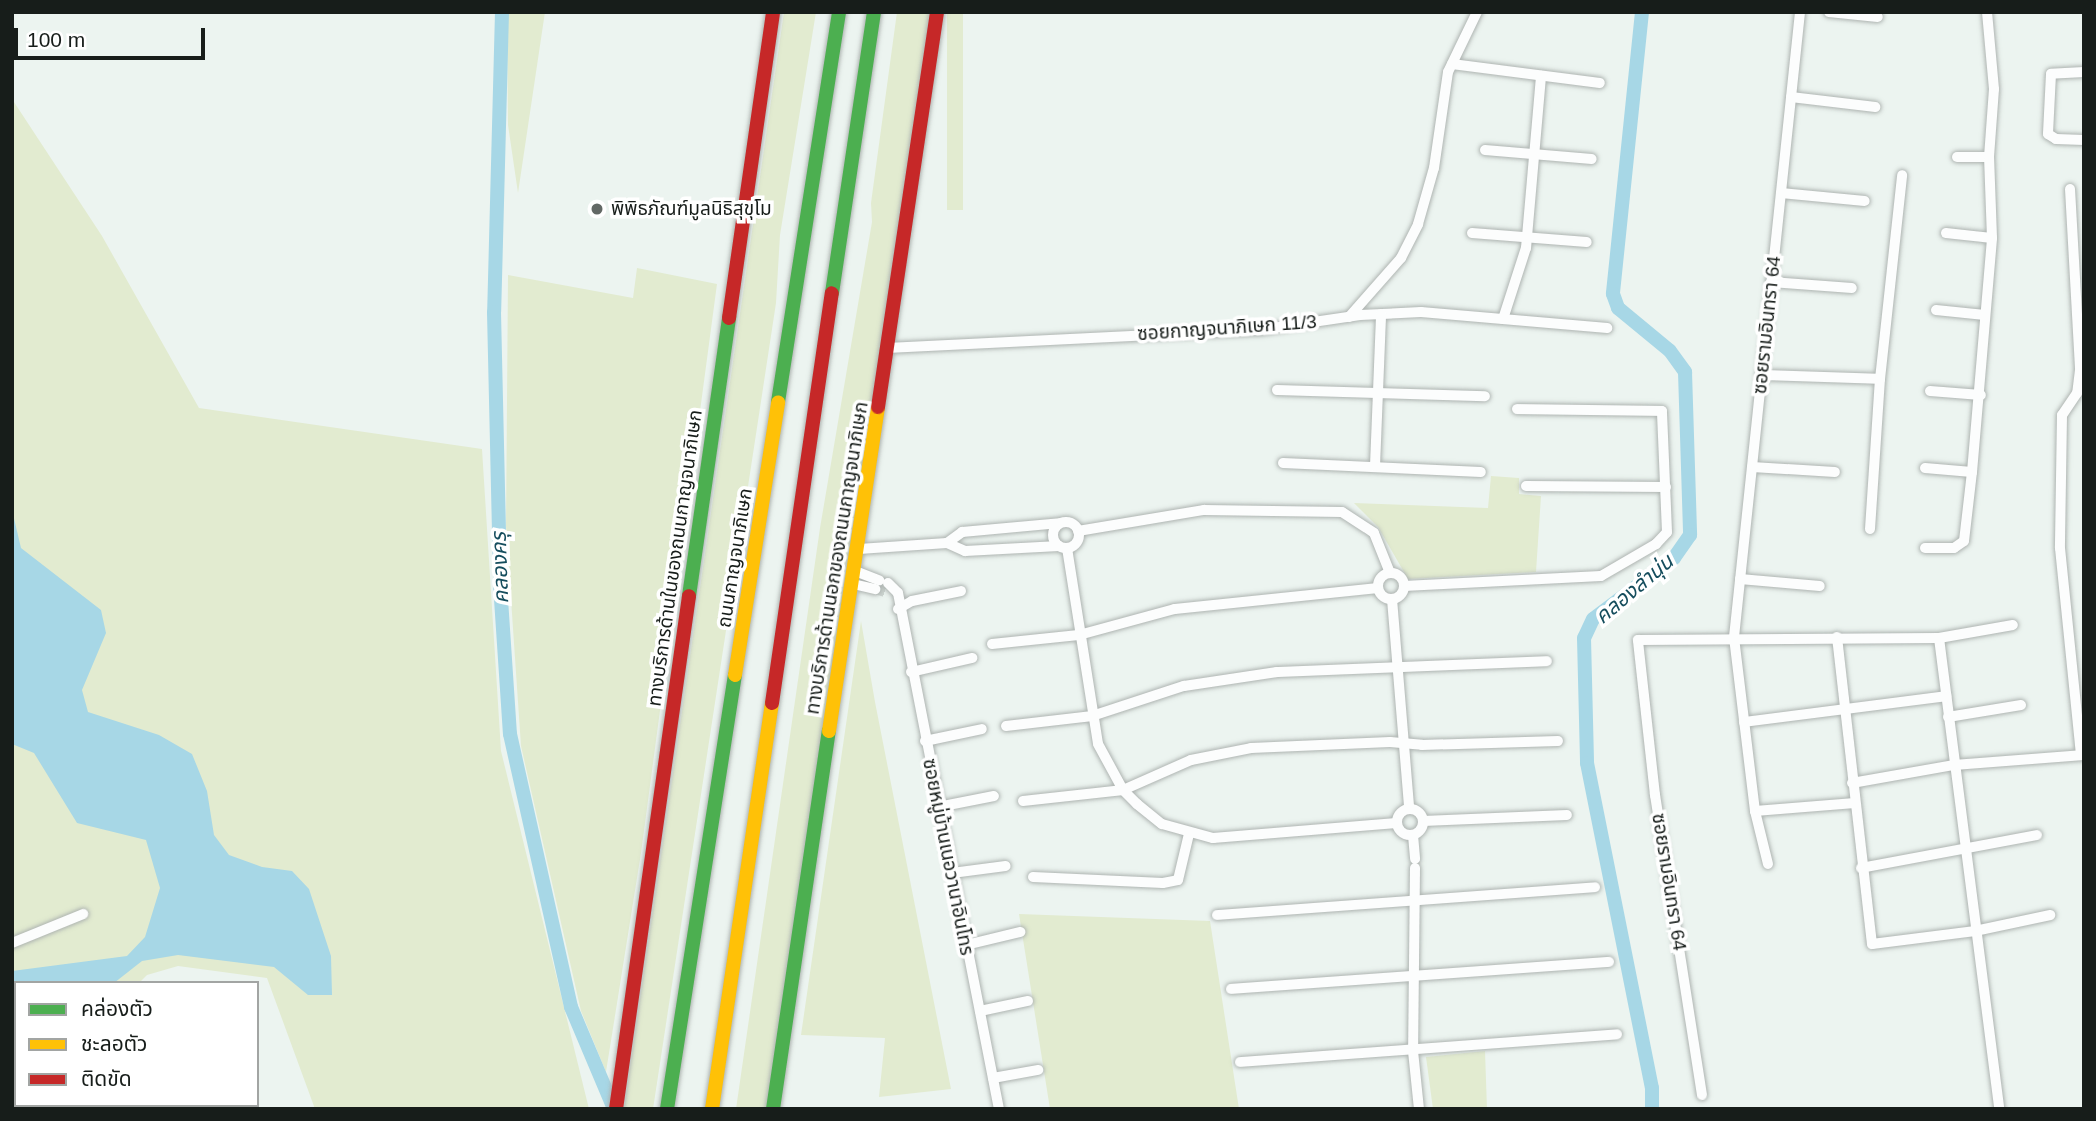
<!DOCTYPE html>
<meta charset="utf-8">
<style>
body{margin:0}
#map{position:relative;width:2096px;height:1121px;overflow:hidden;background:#ecf4f0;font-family:Helvetica,"Noto Sans Thai",sans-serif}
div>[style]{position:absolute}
.green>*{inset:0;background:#e2ebd0;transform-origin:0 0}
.water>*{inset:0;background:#a7d7e6}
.canal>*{height:14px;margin:-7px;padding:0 7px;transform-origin:7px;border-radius:7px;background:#a7d7e6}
.street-tunnel>*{height:10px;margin-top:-5px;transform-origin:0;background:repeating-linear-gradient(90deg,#ccd4d0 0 10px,transparent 0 15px)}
.roads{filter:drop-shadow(0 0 2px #aeb4b1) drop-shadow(0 0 2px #aeb4b1)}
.street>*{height:10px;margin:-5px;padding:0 5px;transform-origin:5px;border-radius:5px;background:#fcfdfd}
.street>.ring{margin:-5px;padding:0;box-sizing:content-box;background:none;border:10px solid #fcfdfd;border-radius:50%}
.fast>*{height:14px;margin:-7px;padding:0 7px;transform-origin:7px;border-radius:7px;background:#4caf50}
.slow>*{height:14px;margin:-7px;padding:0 7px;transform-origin:7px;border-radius:7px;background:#ffc107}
.jam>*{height:14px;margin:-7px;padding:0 7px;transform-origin:7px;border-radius:7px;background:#c62828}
.dots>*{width:19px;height:19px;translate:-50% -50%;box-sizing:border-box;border:4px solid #fff;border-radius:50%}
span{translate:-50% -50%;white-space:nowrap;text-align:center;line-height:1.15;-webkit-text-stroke:7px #fff;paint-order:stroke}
.poi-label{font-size:19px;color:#171d1a}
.left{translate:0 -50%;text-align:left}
.street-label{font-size:19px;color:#171d1a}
.water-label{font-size:21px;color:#154d5d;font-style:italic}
.frame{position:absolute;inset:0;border:14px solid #171d1a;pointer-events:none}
.legend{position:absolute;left:14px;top:981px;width:245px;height:126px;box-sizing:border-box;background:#fff;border:2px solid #a2a5a3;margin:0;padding:9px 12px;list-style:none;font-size:21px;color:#171d1a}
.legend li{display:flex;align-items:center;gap:14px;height:35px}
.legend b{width:35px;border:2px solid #a2a5a3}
.scale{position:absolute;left:14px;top:28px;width:191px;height:32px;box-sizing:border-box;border:4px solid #171d1a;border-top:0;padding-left:9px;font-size:21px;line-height:24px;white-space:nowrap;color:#171d1a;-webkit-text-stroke:5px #fff;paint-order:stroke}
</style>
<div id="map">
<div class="green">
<div style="clip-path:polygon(507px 12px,545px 12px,518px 193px,508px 125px)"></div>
<div style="clip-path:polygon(784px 12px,816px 12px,780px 235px,776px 303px,653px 1109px,624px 1109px)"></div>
<div style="clip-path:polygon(897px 12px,931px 12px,766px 1109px,736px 1109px,820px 528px,872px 222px,871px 203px)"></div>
<div style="left:947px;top:12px;width:16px;height:198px"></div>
<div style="clip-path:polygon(12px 99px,102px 236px,199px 408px,482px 449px,501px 751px,589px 1109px,315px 1109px,267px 978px,178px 966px,147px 975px,139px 983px,16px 983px,16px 1036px,12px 1036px)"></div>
<div style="clip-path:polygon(637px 268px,717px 284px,641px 853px,606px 1072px,581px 1011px,521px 746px,506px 526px,508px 275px,633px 298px)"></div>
<div style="clip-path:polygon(1491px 476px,1519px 478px,1519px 494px,1541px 496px,1536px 572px,1408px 579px,1378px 527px,1354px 503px,1488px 508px)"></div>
<div style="clip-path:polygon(861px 621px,875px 702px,951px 1089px,879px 1097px,885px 1038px,801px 1035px)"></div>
<div style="clip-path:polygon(1019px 914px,1210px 921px,1239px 1109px,1050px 1109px)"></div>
<div style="clip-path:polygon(1485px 1051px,1487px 1109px,1433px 1109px,1426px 1057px)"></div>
</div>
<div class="water">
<div style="clip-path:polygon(12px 510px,21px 548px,101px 610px,106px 633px,82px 690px,88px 712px,159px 735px,192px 754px,207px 791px,214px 835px,229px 855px,262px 867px,292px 871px,309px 889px,331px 956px,332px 995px,308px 995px,274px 967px,178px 955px,142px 961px,114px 983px,16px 983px,16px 1021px,12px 1021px,12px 971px,127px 956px,145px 937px,160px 888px,146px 840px,77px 823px,34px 753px,12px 744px)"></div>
</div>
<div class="canal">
<div style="left:502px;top:12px;width:300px;rotate:91.5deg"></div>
<div style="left:494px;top:312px;width:272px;rotate:88.7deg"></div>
<div style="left:500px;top:584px;width:150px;rotate:86.2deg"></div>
<div style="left:510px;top:734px;width:280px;rotate:77.4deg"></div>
<div style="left:571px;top:1007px;width:111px;rotate:67.1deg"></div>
<div style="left:1642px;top:12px;width:283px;rotate:95.9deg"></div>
<div style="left:1613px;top:294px;width:15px;rotate:70deg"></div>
<div style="left:1618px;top:308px;width:67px;rotate:39.6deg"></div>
<div style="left:1670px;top:351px;width:26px;rotate:54deg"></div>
<div style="left:1685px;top:372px;width:163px;rotate:88.2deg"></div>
<div style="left:1690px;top:535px;width:28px;rotate:125deg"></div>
<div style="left:1674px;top:558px;width:101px;rotate:143deg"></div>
<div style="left:1593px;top:619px;width:21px;rotate:115deg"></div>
<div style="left:1584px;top:638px;width:125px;rotate:88.6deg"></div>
<div style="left:1587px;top:763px;width:331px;rotate:78.7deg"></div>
<div style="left:1652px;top:1088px;width:21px;rotate:90deg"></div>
</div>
<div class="street-tunnel">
<div style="left:875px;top:589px;width:14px;rotate:17deg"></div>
</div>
<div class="roads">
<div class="street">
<div style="left:1829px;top:12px;width:49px;rotate:5.8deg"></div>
<div style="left:1452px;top:64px;width:149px;rotate:7.3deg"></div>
<div style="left:2084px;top:72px;width:33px;rotate:177deg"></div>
<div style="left:2051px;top:74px;width:60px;rotate:92.9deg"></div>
<div style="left:2048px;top:134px;width:9px;rotate:32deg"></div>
<div style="left:2056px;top:139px;width:28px;rotate:2deg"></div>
<div style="left:1791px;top:97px;width:85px;rotate:6.8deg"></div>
<div style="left:1485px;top:150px;width:107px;rotate:4.8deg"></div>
<div style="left:1957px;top:157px;width:32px"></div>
<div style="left:2070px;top:189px;width:181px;rotate:86.8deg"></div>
<div style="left:2080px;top:370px;width:23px;rotate:97deg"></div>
<div style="left:2077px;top:393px;width:27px;rotate:124deg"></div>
<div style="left:2062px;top:415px;width:133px;rotate:90.9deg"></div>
<div style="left:2060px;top:548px;width:208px;rotate:84.2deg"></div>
<div style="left:1781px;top:193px;width:84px;rotate:5.4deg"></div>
<div style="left:1472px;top:233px;width:115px;rotate:4.5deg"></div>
<div style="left:1946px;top:233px;width:46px;rotate:6.2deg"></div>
<div style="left:1771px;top:282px;width:81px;rotate:4.2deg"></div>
<div style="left:1936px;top:310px;width:49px;rotate:5.8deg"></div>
<div style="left:1349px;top:317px;width:79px;rotate:-48.6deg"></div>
<div style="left:1401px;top:258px;width:38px;rotate:-63deg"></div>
<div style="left:1418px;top:224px;width:58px;rotate:-74.1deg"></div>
<div style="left:1434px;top:168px;width:97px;rotate:-81.7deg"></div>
<div style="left:1448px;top:72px;width:67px;rotate:-64.2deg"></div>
<div style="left:1503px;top:319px;width:75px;rotate:-72.1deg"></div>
<div style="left:1526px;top:248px;width:173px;rotate:-85deg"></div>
<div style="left:887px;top:348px;width:372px;rotate:-2.8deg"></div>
<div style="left:1259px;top:330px;width:102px;rotate:-8.4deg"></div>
<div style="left:1360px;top:315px;width:61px;rotate:-2.8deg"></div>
<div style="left:1421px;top:312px;width:187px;rotate:4.9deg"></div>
<div style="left:1761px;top:375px;width:119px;rotate:1.9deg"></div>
<div style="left:1277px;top:390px;width:208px;rotate:1.7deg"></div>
<div style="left:1930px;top:391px;width:51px;rotate:4.5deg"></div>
<div style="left:1283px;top:463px;width:198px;rotate:2.6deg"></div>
<div style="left:1375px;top:466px;width:152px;rotate:-87.7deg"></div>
<div style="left:1752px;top:467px;width:83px;rotate:3.4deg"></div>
<div style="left:1925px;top:468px;width:47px;rotate:4.9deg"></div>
<div style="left:1526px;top:486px;width:140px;rotate:0.4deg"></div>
<div class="ring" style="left:1053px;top:522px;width:16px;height:16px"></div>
<div style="left:1870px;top:529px;width:150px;rotate:-86.2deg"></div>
<div style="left:1880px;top:379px;width:205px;rotate:-83.8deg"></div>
<div style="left:1078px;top:531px;width:128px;rotate:-9.5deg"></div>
<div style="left:1204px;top:510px;width:138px;rotate:0.8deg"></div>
<div style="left:1342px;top:512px;width:38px;rotate:33deg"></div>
<div style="left:1374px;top:533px;width:43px;rotate:68.2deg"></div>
<div style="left:947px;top:543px;width:19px;rotate:-36deg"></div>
<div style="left:962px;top:532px;width:98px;rotate:-5.2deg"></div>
<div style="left:1067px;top:548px;width:198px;rotate:81deg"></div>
<div style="left:1098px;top:744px;width:52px;rotate:61.5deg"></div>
<div style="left:1123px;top:790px;width:20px;rotate:45deg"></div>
<div style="left:1137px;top:804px;width:32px;rotate:39deg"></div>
<div style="left:1162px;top:824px;width:53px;rotate:15.4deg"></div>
<div style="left:1213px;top:838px;width:184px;rotate:-4.7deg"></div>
<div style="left:1925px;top:548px;width:29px"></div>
<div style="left:1954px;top:548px;width:12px;rotate:-35deg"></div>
<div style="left:1964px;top:541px;width:69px;rotate:-83.4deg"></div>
<div style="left:1972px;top:472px;width:235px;rotate:-85.1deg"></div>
<div style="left:1992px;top:238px;width:81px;rotate:-92.1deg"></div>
<div style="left:1989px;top:157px;width:68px;rotate:-85.8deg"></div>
<div style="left:1994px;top:89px;width:77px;rotate:-95.2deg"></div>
<div style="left:859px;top:549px;width:88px;rotate:-3.9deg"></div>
<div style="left:947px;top:543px;width:20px;rotate:24deg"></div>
<div style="left:965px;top:551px;width:94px;rotate:-3deg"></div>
<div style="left:855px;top:571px;width:26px;rotate:21deg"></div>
<div class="ring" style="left:1378px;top:573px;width:16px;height:16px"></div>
<div style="left:1740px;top:579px;width:80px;rotate:5deg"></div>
<div style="left:888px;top:583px;width:14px;rotate:45deg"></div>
<div style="left:898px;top:593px;width:526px;rotate:78.93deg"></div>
<div style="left:853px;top:584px;width:23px;rotate:13deg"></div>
<div style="left:1404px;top:586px;width:197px;rotate:-2.9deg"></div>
<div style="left:1601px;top:576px;width:64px;rotate:-30.2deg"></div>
<div style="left:1656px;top:544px;width:16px;rotate:-47deg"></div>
<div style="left:1667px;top:532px;width:121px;rotate:-92.4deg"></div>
<div style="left:1662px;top:411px;width:145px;rotate:-179.2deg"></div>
<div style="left:1392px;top:599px;width:210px;rotate:85.3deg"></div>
<div style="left:898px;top:609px;width:16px;rotate:-30deg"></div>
<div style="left:912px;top:601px;width:50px;rotate:-11.5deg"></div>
<div style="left:1837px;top:637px;width:309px;rotate:83.5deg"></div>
<div style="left:1872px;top:944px;width:104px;rotate:-7.2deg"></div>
<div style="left:1975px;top:931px;width:77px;rotate:-12deg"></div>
<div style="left:1939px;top:638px;width:475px;rotate:82.7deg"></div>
<div style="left:992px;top:644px;width:87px;rotate:-5.9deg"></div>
<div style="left:1079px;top:635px;width:99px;rotate:-15.2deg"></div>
<div style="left:1175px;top:609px;width:204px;rotate:-5.9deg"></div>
<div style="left:911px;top:672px;width:63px;rotate:-12.9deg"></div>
<div style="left:1948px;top:717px;width:74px;rotate:-9.3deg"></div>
<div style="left:1744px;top:722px;width:204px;rotate:-7.3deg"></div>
<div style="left:1006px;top:726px;width:87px;rotate:-6.6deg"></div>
<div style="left:1092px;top:716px;width:97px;rotate:-18.1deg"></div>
<div style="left:1184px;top:686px;width:94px;rotate:-8.6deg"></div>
<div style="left:1277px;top:672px;width:270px;rotate:-2.3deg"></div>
<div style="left:925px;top:741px;width:58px;rotate:-11.9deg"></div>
<div style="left:1852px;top:783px;width:104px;rotate:-10deg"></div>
<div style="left:1954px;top:765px;width:130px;rotate:-4.4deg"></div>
<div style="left:1023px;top:801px;width:101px;rotate:-6.3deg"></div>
<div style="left:1123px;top:790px;width:74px;rotate:-23.8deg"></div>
<div style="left:1191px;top:760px;width:61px;rotate:-11.3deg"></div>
<div style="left:1251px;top:748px;width:139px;rotate:-2.5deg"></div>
<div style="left:1390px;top:742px;width:32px;rotate:5deg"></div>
<div style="left:1422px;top:745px;width:136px;rotate:-1.7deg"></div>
<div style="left:938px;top:807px;width:57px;rotate:-11.1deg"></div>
<div class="ring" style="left:1397px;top:809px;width:16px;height:16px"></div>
<div style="left:1755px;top:811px;width:100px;rotate:-4.6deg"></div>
<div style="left:1423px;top:821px;width:144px;rotate:-2.4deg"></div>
<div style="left:1413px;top:835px;width:24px;rotate:85deg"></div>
<div style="left:1768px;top:864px;width:55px;rotate:-103.8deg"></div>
<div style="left:1755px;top:811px;width:175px;rotate:-96.9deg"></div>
<div style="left:1734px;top:637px;width:628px;rotate:-83.97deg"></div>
<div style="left:1415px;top:868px;width:183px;rotate:90.6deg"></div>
<div style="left:1413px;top:1051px;width:58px;rotate:84.1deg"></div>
<div style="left:1861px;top:868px;width:179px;rotate:-10.6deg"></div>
<div style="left:952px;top:873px;width:54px;rotate:-7.4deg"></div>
<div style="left:1033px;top:877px;width:130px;rotate:2.6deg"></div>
<div style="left:1163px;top:883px;width:15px;rotate:-11deg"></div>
<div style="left:1178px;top:880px;width:47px;rotate:-76.6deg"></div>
<div style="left:1217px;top:915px;width:379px;rotate:-4.2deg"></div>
<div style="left:12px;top:943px;width:77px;rotate:-22.2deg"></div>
<div style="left:966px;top:945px;width:56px;rotate:-13.5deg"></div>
<div style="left:1231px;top:989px;width:379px;rotate:-4.1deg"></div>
<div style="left:980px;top:1011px;width:49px;rotate:-11.8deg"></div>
<div style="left:1240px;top:1062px;width:378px;rotate:-4.2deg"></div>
<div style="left:993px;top:1078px;width:46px;rotate:-10.1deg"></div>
<div style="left:1702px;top:1095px;width:304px;rotate:-98.9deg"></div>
<div style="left:1655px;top:795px;width:156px;rotate:-96.3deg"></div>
<div style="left:1638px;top:640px;width:301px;rotate:-0.4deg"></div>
<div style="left:1939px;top:638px;width:75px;rotate:-10deg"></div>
<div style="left:187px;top:1105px;width:4px;rotate:76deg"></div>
<div style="left:156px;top:1109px;width:17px;rotate:-13deg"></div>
</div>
<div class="fast">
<div style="left:832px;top:293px;width:284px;rotate:-81.5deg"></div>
<div style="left:778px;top:402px;width:395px;rotate:-81.1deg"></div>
<div style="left:689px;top:596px;width:281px;rotate:-81.8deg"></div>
<div style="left:667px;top:1109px;width:439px;rotate:-81.1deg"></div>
<div style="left:773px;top:1109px;width:382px;rotate:-81.6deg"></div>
</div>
<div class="slow">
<div style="left:735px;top:675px;width:276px;rotate:-81deg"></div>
<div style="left:829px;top:731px;width:328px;rotate:-81.4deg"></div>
<div style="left:712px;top:1109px;width:410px;rotate:-81.6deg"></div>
</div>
<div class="jam">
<div style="left:729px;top:318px;width:309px;rotate:-81.8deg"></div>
<div style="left:878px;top:407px;width:399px;rotate:-81.5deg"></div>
<div style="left:772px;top:703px;width:414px;rotate:-81.7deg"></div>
<div style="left:616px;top:1109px;width:518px;rotate:-81.9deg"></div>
</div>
</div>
<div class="dots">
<div style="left:597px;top:209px;background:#626865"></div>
</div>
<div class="poi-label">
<span class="left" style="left:611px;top:209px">พิพิธภัณฑ์มูลนิธิสุขุโม</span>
</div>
<div class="street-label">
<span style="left:1767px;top:325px;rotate:-84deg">ซอยรามอินทรา 64</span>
<span style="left:1227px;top:328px;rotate:-4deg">ซอยกาญจนาภิเษก 11/3</span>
<span style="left:675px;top:558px;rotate:-82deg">ทางบริการด้านในของถนนกาญจนาภิเษก</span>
<span style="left:735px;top:558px;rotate:-81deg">ถนนกาญจนาภิเษก</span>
<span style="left:837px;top:558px;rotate:-81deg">ทางบริการด้านนอกของถนนกาญจนาภิเษก</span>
<span style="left:948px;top:857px;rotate:79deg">ซอยหมู่บ้านเนอวานาอินโทร</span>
<span style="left:1669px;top:882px;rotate:81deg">ซอยรามอินทรา 64</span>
</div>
<div class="water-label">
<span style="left:500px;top:568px;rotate:-92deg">คลองครุ</span>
<span style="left:1634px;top:589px;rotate:-40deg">คลองลำนุ่น</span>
</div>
<div class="frame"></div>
<ul class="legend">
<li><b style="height:9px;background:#4caf50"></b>คล่องตัว</li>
<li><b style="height:9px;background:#ffc107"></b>ชะลอตัว</li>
<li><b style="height:9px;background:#c62828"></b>ติดขัด</li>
</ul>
<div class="scale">100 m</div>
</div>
